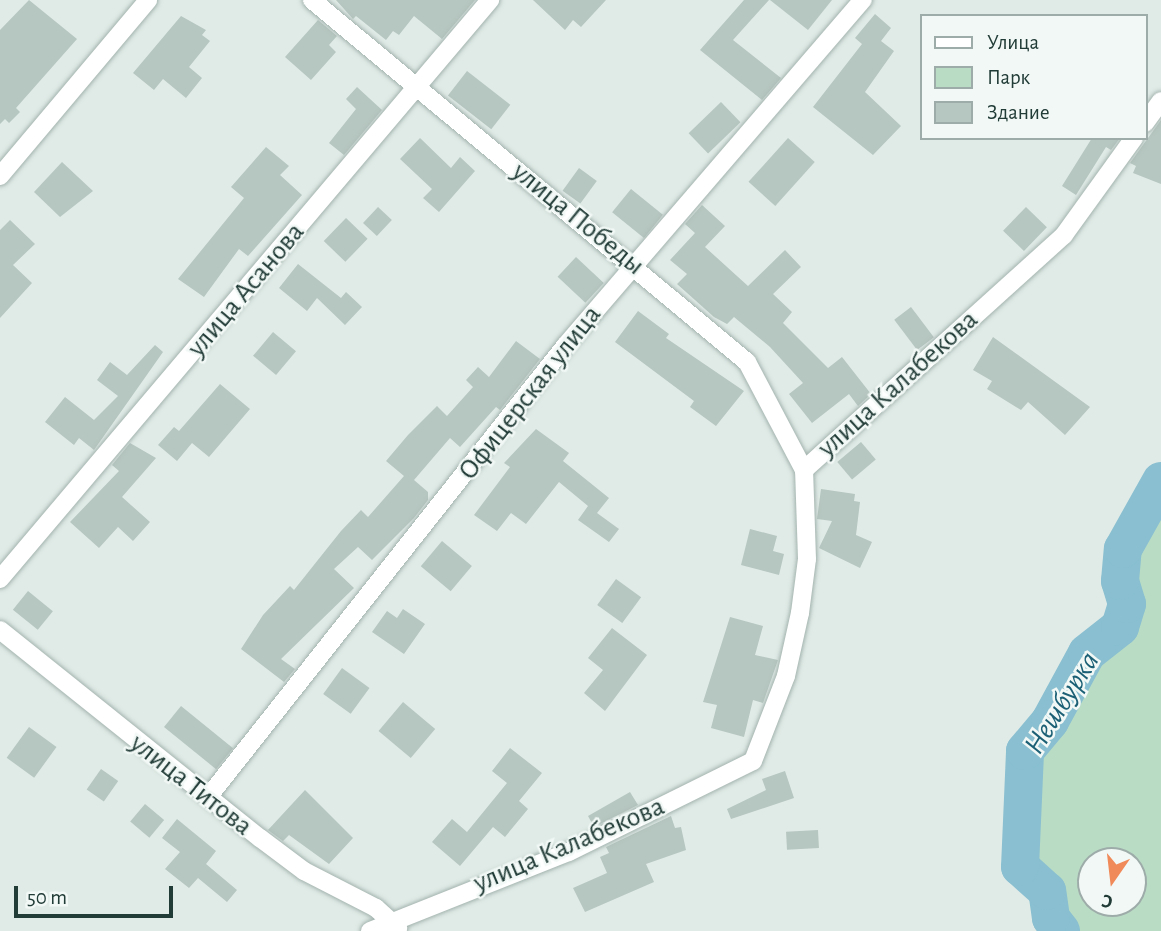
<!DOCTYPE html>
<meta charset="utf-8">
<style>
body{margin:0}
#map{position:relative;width:1161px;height:931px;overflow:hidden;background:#e0ebe7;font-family:"Alegreya Sans",sans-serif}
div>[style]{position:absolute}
.green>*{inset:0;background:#b9dcc5}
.river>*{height:38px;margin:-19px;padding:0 19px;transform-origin:19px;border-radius:19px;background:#89bfd0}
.building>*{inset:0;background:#b6c6c0;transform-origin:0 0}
.roads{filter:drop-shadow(0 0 2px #a3b3ae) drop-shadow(0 0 2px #a3b3ae)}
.minor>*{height:18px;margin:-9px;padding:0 9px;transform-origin:9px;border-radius:9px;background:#fff}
span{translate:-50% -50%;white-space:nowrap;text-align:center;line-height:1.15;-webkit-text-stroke:5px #f1f8f5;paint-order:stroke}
.street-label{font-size:28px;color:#213b36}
.water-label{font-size:30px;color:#1c6076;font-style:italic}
.legend{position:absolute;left:920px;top:14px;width:228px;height:126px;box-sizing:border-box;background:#f1f8f5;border:2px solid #9eaca9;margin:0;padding:9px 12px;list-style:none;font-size:21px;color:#213b36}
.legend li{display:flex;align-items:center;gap:14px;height:35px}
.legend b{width:35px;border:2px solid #9eaca9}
.north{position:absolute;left:1077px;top:847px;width:70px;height:70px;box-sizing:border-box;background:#f1f8f5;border:2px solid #9eaca9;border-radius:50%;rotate:194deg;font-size:19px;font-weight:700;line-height:28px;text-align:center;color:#213b36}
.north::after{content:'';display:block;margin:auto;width:24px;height:32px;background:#f08a59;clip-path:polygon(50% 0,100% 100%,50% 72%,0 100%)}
.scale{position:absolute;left:14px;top:886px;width:159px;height:32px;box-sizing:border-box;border:4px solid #213b36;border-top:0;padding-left:9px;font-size:21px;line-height:24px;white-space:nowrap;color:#213b36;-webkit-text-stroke:5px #f1f8f5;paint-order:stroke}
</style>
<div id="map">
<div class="green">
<div style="clip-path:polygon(evenodd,1161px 481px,1161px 931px,1061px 931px,1051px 918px,1047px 891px,1020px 867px,1025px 751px,1050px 721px,1087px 653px,1120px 627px,1127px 604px,1120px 581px,1123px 549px,1161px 481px,1091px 861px,1133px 861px,1133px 903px,1091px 903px,1091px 861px)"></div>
</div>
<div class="river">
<div style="left:1061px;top:931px;width:16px;rotate:-128deg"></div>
<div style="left:1051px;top:918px;width:27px;rotate:-98deg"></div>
<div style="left:1047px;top:891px;width:36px;rotate:-138deg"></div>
<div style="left:1020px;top:867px;width:116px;rotate:-87.5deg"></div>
<div style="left:1025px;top:751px;width:39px;rotate:-50deg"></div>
<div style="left:1050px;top:721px;width:77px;rotate:-61.4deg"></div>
<div style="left:1087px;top:653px;width:42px;rotate:-38.2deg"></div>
<div style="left:1120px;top:627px;width:24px;rotate:-73deg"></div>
<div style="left:1127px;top:604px;width:24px;rotate:-107deg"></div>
<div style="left:1120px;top:581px;width:32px;rotate:-85deg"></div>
<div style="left:1123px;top:549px;width:78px;rotate:-60.8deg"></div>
</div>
<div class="building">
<div style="clip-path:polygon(29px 0,77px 39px,16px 108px,20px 112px,9px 123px,5px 119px,0 124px,0 30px)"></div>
<div style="clip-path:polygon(336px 0,475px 0,442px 39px,414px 16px,399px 35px,393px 31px,386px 40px,356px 16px,353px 19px)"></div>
<div style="clip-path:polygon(533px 0,606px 0,581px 27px,573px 20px,565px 30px)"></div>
<div style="clip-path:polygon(744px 0,769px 0,733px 40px,781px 78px,762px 100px,700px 50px)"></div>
<div style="clip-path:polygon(770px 0,832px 0,808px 30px)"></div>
<div style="clip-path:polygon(875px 14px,891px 28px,881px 41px,894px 51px,865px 92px,901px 126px,873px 155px,813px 107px,862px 44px,855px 38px)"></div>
<div style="clip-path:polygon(181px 16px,206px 30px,202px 35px,210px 41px,189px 67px,202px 78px,186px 98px,163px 79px,154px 90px,133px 73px)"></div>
<div style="clip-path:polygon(318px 20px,337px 36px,329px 45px,336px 52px,311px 80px,285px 57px)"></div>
<div style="left:467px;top:71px;width:55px;height:31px;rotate:38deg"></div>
<div style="clip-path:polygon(357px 87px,382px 110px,344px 155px,329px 143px,356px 109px,346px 99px)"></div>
<div style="left:721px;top:102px;width:28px;height:45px;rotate:46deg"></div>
<div style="clip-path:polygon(1161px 120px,1161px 184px,1133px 173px,1136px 166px,1130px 163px)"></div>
<div style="clip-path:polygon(420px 138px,451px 168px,460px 157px,475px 171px,439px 212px,423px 198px,432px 189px,400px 159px)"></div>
<div style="left:788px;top:138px;width:36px;height:59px;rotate:42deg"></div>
<div style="clip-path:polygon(1092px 138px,1120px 138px,1111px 150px,1106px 147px,1076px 195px,1062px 186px)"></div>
<div style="clip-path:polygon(266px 147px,289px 166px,280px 175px,302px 195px,248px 256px,239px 249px,204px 297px,178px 279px,244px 198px,231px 187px)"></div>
<div style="clip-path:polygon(62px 162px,93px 191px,60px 217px,34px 192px)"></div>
<div style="left:579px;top:168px;width:22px;height:28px;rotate:36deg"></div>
<div style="left:631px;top:189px;width:41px;height:30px;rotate:39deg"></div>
<div style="clip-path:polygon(702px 205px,725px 226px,705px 247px,748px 286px,785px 250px,801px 267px,773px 294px,792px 312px,783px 323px,828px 368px,842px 357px,871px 394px,858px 406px,849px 394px,812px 423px,789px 394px,803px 383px,770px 347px,734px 317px,727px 324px,714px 317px,677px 284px,687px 274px,670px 260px,695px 233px,685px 224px)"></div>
<div style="left:378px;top:207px;width:19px;height:22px;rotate:43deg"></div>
<div style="left:1026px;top:207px;width:29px;height:33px;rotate:44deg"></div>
<div style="left:346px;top:218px;width:30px;height:32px;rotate:44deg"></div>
<div style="clip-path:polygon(10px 220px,35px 244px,13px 265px,32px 283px,0 318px,0 230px)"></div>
<div style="left:576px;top:257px;width:38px;height:27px;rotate:43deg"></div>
<div style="clip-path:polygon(298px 264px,341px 298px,346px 292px,362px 307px,345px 325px,317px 298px,307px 311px,279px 288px)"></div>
<div style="left:911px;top:307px;width:38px;height:21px;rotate:53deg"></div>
<div style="clip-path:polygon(638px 311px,669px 334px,666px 338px,744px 391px,716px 426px,690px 407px,694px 401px,615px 342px)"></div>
<div style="left:273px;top:332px;width:30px;height:31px;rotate:40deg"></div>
<div style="clip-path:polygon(993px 337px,1090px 407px,1065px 435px,1028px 402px,1021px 410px,987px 389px,992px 381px,973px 370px)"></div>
<div style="clip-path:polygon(516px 341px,540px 359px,500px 410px,496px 407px,460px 447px,450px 438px,414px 480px,428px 492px,428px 500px,414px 518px,372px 560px,358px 547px,334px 569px,354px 588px,281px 659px,295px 669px,284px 682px,241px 649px,263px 615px,290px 586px,294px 590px,341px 531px,361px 510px,368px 517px,404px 476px,386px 461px,408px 435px,437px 406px,447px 416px,473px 387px,466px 380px,478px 367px,489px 377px)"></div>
<div style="clip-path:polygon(155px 345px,163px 352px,94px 450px,79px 438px,74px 445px,45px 422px,65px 397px,94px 420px,118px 396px,97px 380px,110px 362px,127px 375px)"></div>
<div style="clip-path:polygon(220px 384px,250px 409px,209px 457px,192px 443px,177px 461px,158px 445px,174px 427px,179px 431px)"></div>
<div style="clip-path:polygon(536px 429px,569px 453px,563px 461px,609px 498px,597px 513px,619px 529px,609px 542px,578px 520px,588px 506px,559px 482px,526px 524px,511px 513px,497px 531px,474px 515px,510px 467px,504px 463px)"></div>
<div style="left:861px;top:442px;width:23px;height:31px;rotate:50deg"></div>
<div style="clip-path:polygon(130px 443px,156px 458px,122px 497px,150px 522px,133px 541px,118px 527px,99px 548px,70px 522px,119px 471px,112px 465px)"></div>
<div style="clip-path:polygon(821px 489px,855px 494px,854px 501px,860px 502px,856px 535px,872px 542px,860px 568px,819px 548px,832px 521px,817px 519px)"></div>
<div style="clip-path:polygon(750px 529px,777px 536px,773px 551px,784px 554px,779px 575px,741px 565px)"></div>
<div style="left:442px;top:541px;width:39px;height:33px;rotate:40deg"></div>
<div style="left:616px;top:579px;width:31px;height:32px;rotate:36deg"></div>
<div style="left:28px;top:591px;width:32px;height:24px;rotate:39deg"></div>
<div style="clip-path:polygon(403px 609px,425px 624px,404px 654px,372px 632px,387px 611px,397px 618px)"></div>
<div style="clip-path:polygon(730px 617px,763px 626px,755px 655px,778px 660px,763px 703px,753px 700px,744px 737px,711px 728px,717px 705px,703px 702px)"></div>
<div style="clip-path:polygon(612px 628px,647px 655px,605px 711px,584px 693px,603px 670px,588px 658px)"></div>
<div style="left:342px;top:668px;width:34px;height:32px;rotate:36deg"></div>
<div style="left:403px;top:702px;width:42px;height:38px;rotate:40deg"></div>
<div style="left:181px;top:706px;width:67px;height:27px;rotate:39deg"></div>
<div style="left:29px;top:727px;width:34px;height:38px;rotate:36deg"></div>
<div style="clip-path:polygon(510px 748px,542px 773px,519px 801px,528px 809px,505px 837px,493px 827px,460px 866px,432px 842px,452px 819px,467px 832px,507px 783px,492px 771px)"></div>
<div style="left:101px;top:769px;width:21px;height:25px;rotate:35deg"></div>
<div style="clip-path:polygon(785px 771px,794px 798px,731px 819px,727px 809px,766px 790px,762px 779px)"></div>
<div style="clip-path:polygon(305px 790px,353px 838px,329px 864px,289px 835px,283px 841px,268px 830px)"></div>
<div style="clip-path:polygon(630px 792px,638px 805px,594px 827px,588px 816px)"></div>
<div style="left:145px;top:804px;width:25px;height:23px;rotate:40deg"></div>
<div style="clip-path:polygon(671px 816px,675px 828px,681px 827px,686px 850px,646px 864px,654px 882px,585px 912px,573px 888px,607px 873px,600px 857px,609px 853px,606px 847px)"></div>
<div style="clip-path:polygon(177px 819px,216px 851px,206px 864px,237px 890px,227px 902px,198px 878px,189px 888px,165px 869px,180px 852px,162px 838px)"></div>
<div style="left:818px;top:830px;width:18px;height:32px;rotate:87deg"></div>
</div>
<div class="roads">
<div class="minor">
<div style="left:312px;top:0;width:566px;rotate:39.77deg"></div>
<div style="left:747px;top:362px;width:122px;rotate:62.2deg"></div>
<div style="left:1145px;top:123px;width:27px;rotate:-54deg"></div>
<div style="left:0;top:176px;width:230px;rotate:-49.9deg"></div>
<div style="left:0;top:579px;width:759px;rotate:-49.76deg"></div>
<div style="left:0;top:630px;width:333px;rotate:38.7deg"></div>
<div style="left:260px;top:838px;width:55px;rotate:36.9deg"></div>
<div style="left:304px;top:871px;width:81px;rotate:27.2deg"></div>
<div style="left:376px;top:908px;width:30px;rotate:42deg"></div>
<div style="left:209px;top:796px;width:574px;rotate:-51.65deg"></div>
<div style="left:565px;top:346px;width:457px;rotate:-49.3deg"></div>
<div style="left:370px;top:931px;width:214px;rotate:-21.7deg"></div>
<div style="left:569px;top:852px;width:205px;rotate:-26.3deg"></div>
<div style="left:753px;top:761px;width:91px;rotate:-68.8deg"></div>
<div style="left:786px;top:676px;width:65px;rotate:-77.5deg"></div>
<div style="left:800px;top:613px;width:54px;rotate:-82.6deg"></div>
<div style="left:807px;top:559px;width:89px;rotate:-91.9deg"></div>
<div style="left:804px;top:470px;width:350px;rotate:-42.1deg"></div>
<div style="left:1064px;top:235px;width:120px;rotate:-54.2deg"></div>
</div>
</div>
<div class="street-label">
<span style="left:578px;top:219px;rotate:39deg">улица Победы</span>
<span style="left:246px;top:290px;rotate:-50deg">улица Асанова</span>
<span style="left:898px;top:384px;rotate:-42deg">улица Калабекова</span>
<span style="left:530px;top:393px;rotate:-52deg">Офицерская улица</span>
<span style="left:191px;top:785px;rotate:38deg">улица Титова</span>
<span style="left:569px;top:845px;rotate:-23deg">улица Калабекова</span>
</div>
<div class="water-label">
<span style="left:1062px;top:703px;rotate:-58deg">Нешбурка</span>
</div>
<ul class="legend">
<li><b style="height:9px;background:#fff"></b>Улица</li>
<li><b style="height:19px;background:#b9dcc5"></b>Парк</li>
<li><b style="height:19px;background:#b6c6c0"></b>Здание</li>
</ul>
<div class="north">С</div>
<div class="scale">50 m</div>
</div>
